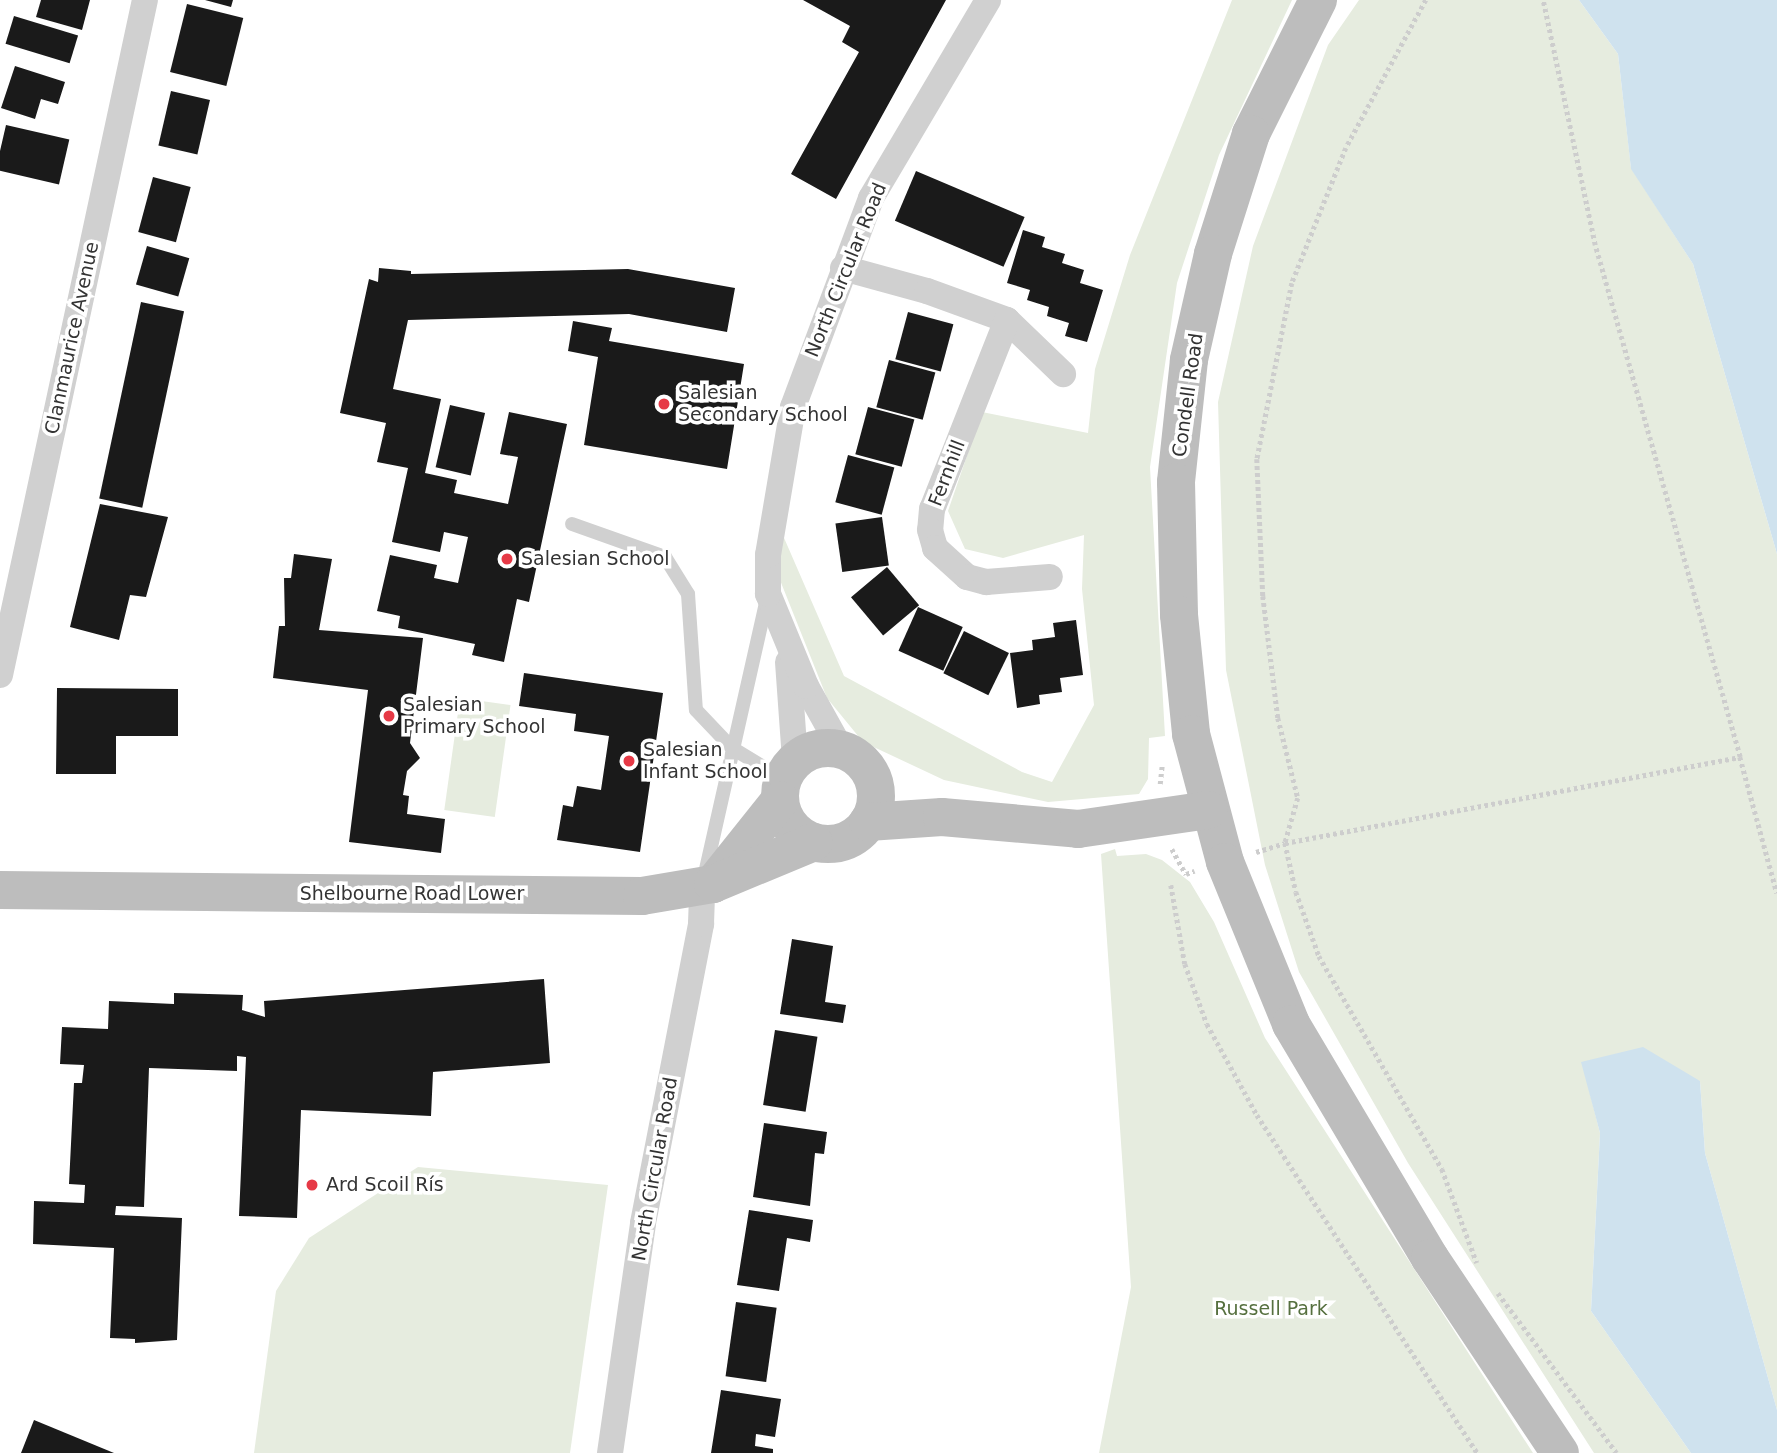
<!DOCTYPE html>
<meta charset="utf-8">
<style>
body{margin:0}
#map{position:relative;width:1777px;height:1453px;overflow:hidden;background:#fff;font-family:"DejaVu Sans",sans-serif}
div>[style]{position:absolute}
.green>*{inset:0;background:#e6ecdf;transform-origin:0 0}
.water>*{inset:0;background:#cfe2ee}
.building>*{inset:0;background:#1a1a1a;transform-origin:0 0}
.path>*{height:4.5px;margin-top:-2.25px;transform-origin:0;background:repeating-linear-gradient(90deg,#cdcdcd 0 3.5px,transparent 0 7px)}
.lane>*{height:14px;margin:-7px;padding:0 7px;transform-origin:7px;border-radius:7px;background:#d0d0d0}
.street>*{height:26px;margin:-13px;padding:0 13px;transform-origin:13px;border-radius:13px;background:#d0d0d0}
.secondary>*{height:38px;margin:-19px;padding:0 19px;transform-origin:19px;border-radius:19px;background:#bdbdbd}
.secondary>.ring{margin:-19px;padding:0;box-sizing:content-box;background:none;border:38px solid #bdbdbd;border-radius:50%}
.dots>*{width:19px;height:19px;translate:-50% -50%;box-sizing:border-box;border:4px solid #fff;border-radius:50%}
span{translate:-50% -50%;white-space:nowrap;text-align:center;line-height:1.15;-webkit-text-stroke:7px #fff;paint-order:stroke}
.street-label{font-size:19px;color:#333}
.poi-label{font-size:19px;color:#333}
.left{translate:0 -50%;text-align:left}
.park-label{font-size:19px;color:#56703f}
</style>
<div id="map">
<div class="green">
<div style="clip-path:polygon(1232px 0,1292px 0,1219px 155px,1177px 283px,1150px 467px,1165px 736px,1149px 738px,1148px 779px,1139px 794px,1048px 802px,944px 780px,863px 742px,827px 698px,772px 560px,778px 524px,844px 676px,1022px 772px,1052px 782px,1094px 705px,1082px 589px,1084px 535px,1003px 558px,965px 549px,948px 511px,982px 412px,1088px 433px,1095px 369px,1130px 255px)"></div>
<div style="clip-path:polygon(1359px 0,1579px 0,1618px 54px,1631px 168px,1693px 264px,1777px 554px,1777px 1410px,1705px 1153px,1700px 1081px,1582px 1062px,1600px 1133px,1591px 1311px,1691px 1453px,1594px 1453px,1408px 1163px,1299px 972px,1265px 865px,1226px 670px,1218px 402px,1253px 246px,1328px 45px)"></div>
<div style="left:460px;top:698px;width:51px;height:113px;rotate:8deg"></div>
<div style="clip-path:polygon(1115px 849px,1117px 856px,1146px 854px,1162px 860px,1190px 882px,1214px 922px,1265px 1038px,1533px 1453px,1099px 1453px,1131px 1287px,1101px 854px)"></div>
<div style="clip-path:polygon(418px 1167px,608px 1185px,570px 1453px,254px 1453px,276px 1291px,309px 1238px)"></div>
</div>
<div class="water">
<div style="clip-path:polygon(1579px 0,1777px 0,1777px 554px,1693px 264px,1631px 169px,1618px 54px)"></div>
<div style="clip-path:polygon(1643px 1047px,1700px 1081px,1705px 1153px,1777px 1410px,1777px 1453px,1691px 1453px,1591px 1311px,1600px 1133px,1581px 1062px)"></div>
</div>
<div class="building">
<div style="clip-path:polygon(41px 0,90px 0,82px 30px,36px 17px)"></div>
<div style="clip-path:polygon(205px 0,233px 0,231px 7px)"></div>
<div style="clip-path:polygon(803px 0,946px 0,836px 199px,791px 174px,859px 52px,842px 42px,850px 26px)"></div>
<div style="left:187px;top:4px;width:58px;height:70px;rotate:14deg"></div>
<div style="left:14px;top:16px;width:67px;height:29px;rotate:17deg"></div>
<div style="clip-path:polygon(15px 66px,65px 82px,58px 104px,41px 99px,35px 119px,1px 108px)"></div>
<div style="left:171px;top:91px;width:40px;height:56px;rotate:13deg"></div>
<div style="left:6px;top:125px;width:65px;height:46px;rotate:13deg"></div>
<div style="left:916px;top:171px;width:118px;height:54px;rotate:23deg"></div>
<div style="left:153px;top:177px;width:39px;height:57px;rotate:15deg"></div>
<div style="clip-path:polygon(1023px 230px,1045px 237px,1042px 247px,1065px 254px,1062px 263px,1084px 270px,1080px 283px,1103px 290px,1087px 342px,1065px 336px,1069px 323px,1047px 316px,1049px 307px,1027px 300px,1030px 290px,1007px 283px)"></div>
<div style="left:147px;top:246px;width:44px;height:40px;rotate:16deg"></div>
<div style="clip-path:polygon(379px 268px,411px 271px,411px 274px,628px 269px,735px 288px,727px 332px,629px 314px,408px 320px,393px 389px,441px 399px,425px 473px,457px 480px,454px 493px,508px 504px,518px 457px,500px 454px,509px 412px,567px 424px,529px 602px,517px 599px,504px 662px,472px 655px,475px 644px,398px 628px,400px 616px,377px 611px,390px 555px,437px 565px,434px 578px,458px 583px,468px 537px,444px 532px,440px 552px,392px 542px,408px 468px,377px 462px,386px 423px,340px 413px,369px 279px,378px 282px)"></div>
<div style="left:141px;top:302px;width:44px;height:201px;rotate:12deg"></div>
<div style="left:908px;top:312px;width:47px;height:49px;rotate:15deg"></div>
<div style="clip-path:polygon(573px 321px,612px 328px,609px 341px,744px 364px,727px 469px,584px 445px,598px 357px,568px 351px)"></div>
<div style="left:889px;top:360px;width:48px;height:49px;rotate:15deg"></div>
<div style="left:450px;top:405px;width:36px;height:64px;rotate:13deg"></div>
<div style="left:868px;top:407px;width:48px;height:49px;rotate:15deg"></div>
<div style="left:848px;top:455px;width:48px;height:49px;rotate:15deg"></div>
<div style="clip-path:polygon(100px 504px,168px 517px,146px 597px,130px 595px,119px 640px,70px 627px)"></div>
<div style="left:882px;top:517px;width:49px;height:47px;rotate:82deg"></div>
<div style="clip-path:polygon(294px 554px,332px 559px,319px 630px,423px 638px,410px 743px,420px 758px,407px 771px,403px 795px,409px 796px,407px 814px,445px 819px,441px 853px,349px 842px,368px 690px,273px 678px,279px 626px,285px 626px,284px 578px,291px 578px)"></div>
<div style="left:887px;top:567px;width:50px;height:47px;rotate:50deg"></div>
<div style="left:918px;top:607px;width:49px;height:48px;rotate:24deg"></div>
<div style="clip-path:polygon(1076px 620px,1083px 675px,1060px 678px,1062px 692px,1039px 695px,1040px 704px,1017px 708px,1010px 653px,1033px 650px,1032px 640px,1055px 637px,1053px 623px)"></div>
<div style="left:964px;top:631px;width:50px;height:47px;rotate:26deg"></div>
<div style="clip-path:polygon(524px 673px,663px 693px,640px 852px,557px 840px,563px 805px,573px 807px,577px 786px,601px 790px,609px 736px,574px 731px,576px 714px,519px 706px)"></div>
<div style="clip-path:polygon(57px 688px,178px 689px,178px 736px,116px 736px,116px 774px,56px 774px)"></div>
<div style="clip-path:polygon(792px 939px,833px 946px,825px 1002px,846px 1005px,843px 1023px,780px 1014px)"></div>
<div style="clip-path:polygon(544px 979px,550px 1063px,433px 1072px,431px 1116px,301px 1110px,297px 1218px,239px 1216px,246px 1057px,237px 1056px,237px 1071px,149px 1068px,144px 1207px,116px 1206px,115px 1215px,182px 1218px,177px 1340px,135px 1343px,135px 1339px,110px 1338px,114px 1248px,33px 1244px,34px 1201px,84px 1203px,85px 1185px,69px 1184px,74px 1083px,82px 1083px,84px 1065px,60px 1064px,62px 1027px,108px 1029px,109px 1001px,174px 1004px,174px 993px,243px 995px,242px 1010px,265px 1017px,264px 1001px)"></div>
<div style="left:775px;top:1030px;width:43px;height:76px;rotate:9deg"></div>
<div style="clip-path:polygon(764px 1123px,827px 1132px,824px 1154px,815px 1153px,810px 1206px,753px 1197px)"></div>
<div style="clip-path:polygon(749px 1210px,813px 1220px,810px 1242px,787px 1238px,779px 1291px,737px 1285px)"></div>
<div style="left:736px;top:1302px;width:41px;height:75px;rotate:8deg"></div>
<div style="clip-path:polygon(721px 1390px,781px 1399px,775px 1437px,756px 1434px,755px 1446px,773px 1449px,773px 1453px,711px 1453px)"></div>
<div style="clip-path:polygon(34px 1420px,114px 1453px,21px 1453px)"></div>
</div>
<div class="path">
<div style="left:1426px;top:0;width:168px;rotate:118.4deg"></div>
<div style="left:1346px;top:148px;width:145px;rotate:111.8deg"></div>
<div style="left:1292px;top:283px;width:179px;rotate:101.2deg"></div>
<div style="left:1257px;top:459px;width:137px;rotate:87.5deg"></div>
<div style="left:1263px;top:596px;width:123px;rotate:83deg"></div>
<div style="left:1278px;top:718px;width:82px;rotate:76deg"></div>
<div style="left:1298px;top:798px;width:47px;rotate:106.1deg"></div>
<div style="left:1285px;top:843px;width:50px;rotate:77.3deg"></div>
<div style="left:1296px;top:892px;width:68px;rotate:70.2deg"></div>
<div style="left:1319px;top:956px;width:246px;rotate:60deg"></div>
<div style="left:1442px;top:1169px;width:100px;rotate:69.6deg"></div>
<div style="left:1740px;top:757px;width:141px;rotate:74.8deg"></div>
<div style="left:1160px;top:784px;width:18px;rotate:-84deg"></div>
<div style="left:1172px;top:849px;width:29px;rotate:61deg"></div>
<div style="left:1186px;top:874px;width:9px;rotate:-21deg"></div>
<div style="left:1256px;top:852px;width:30px;rotate:-17deg"></div>
<div style="left:1285px;top:843px;width:463px;rotate:-10.7deg"></div>
<div style="left:1740px;top:757px;width:532px;rotate:-105.81deg"></div>
<div style="left:1595px;top:245px;width:250px;rotate:-102deg"></div>
<div style="left:1171px;top:885px;width:80px;rotate:80deg"></div>
<div style="left:1185px;top:964px;width:64px;rotate:69.9deg"></div>
<div style="left:1207px;top:1024px;width:104px;rotate:61.2deg"></div>
<div style="left:1257px;top:1115px;width:403px;rotate:56.9deg"></div>
<div style="left:1498px;top:1293px;width:199px;rotate:53.4deg"></div>
</div>
<div class="lane">
<div style="left:572px;top:524px;width:99px;rotate:19.5deg"></div>
<div style="left:665px;top:557px;width:44px;rotate:58.1deg"></div>
<div style="left:688px;top:594px;width:116px;rotate:86.1deg"></div>
<div style="left:696px;top:710px;width:52px;rotate:46.5deg"></div>
<div style="left:732px;top:748px;width:60px;rotate:31.3deg"></div>
<div style="left:704px;top:878px;width:287px;rotate:-77.3deg"></div>
</div>
<div class="street">
<div style="left:843px;top:268px;width:87px;rotate:15.3deg"></div>
<div style="left:927px;top:291px;width:85px;rotate:19.9deg"></div>
<div style="left:1007px;top:320px;width:78px;rotate:44deg"></div>
<div style="left:1007px;top:320px;width:203px;rotate:111.6deg"></div>
<div style="left:932px;top:509px;width:21px;rotate:95deg"></div>
<div style="left:930px;top:530px;width:19px;rotate:74deg"></div>
<div style="left:935px;top:548px;width:43px;rotate:42.2deg"></div>
<div style="left:967px;top:577px;width:20px;rotate:15deg"></div>
<div style="left:986px;top:582px;width:64px;rotate:-4.5deg"></div>
<div style="left:788px;top:662px;width:98px;rotate:85.9deg"></div>
<div style="left:0;top:675px;width:690px;rotate:-77.88deg"></div>
<div style="left:841px;top:749px;width:72px;rotate:-119.1deg"></div>
<div style="left:806px;top:686px;width:100px;rotate:-112.4deg"></div>
<div style="left:768px;top:594px;width:39px;rotate:-90deg"></div>
<div style="left:768px;top:555px;width:150px;rotate:-80.4deg"></div>
<div style="left:793px;top:407px;width:223px;rotate:-69.5deg"></div>
<div style="left:871px;top:198px;width:230px;rotate:-59.4deg"></div>
<div style="left:610px;top:1453px;width:232px;rotate:-81.8deg"></div>
<div style="left:643px;top:1223px;width:305px;rotate:-79deg"></div>
<div style="left:701px;top:924px;width:37px;rotate:-88deg"></div>
</div>
<div class="secondary">
<div style="left:1318px;top:0;width:150px;rotate:116.6deg"></div>
<div style="left:1251px;top:134px;width:126px;rotate:107.6deg"></div>
<div style="left:1213px;top:254px;width:109px;rotate:102.8deg"></div>
<div style="left:1189px;top:360px;width:123px;rotate:96.1deg"></div>
<div style="left:1176px;top:482px;width:133px;rotate:88.7deg"></div>
<div style="left:1179px;top:615px;width:120px;rotate:84.2deg"></div>
<div style="left:1191px;top:734px;width:132px;rotate:75.1deg"></div>
<div style="left:1225px;top:862px;width:175px;rotate:67.8deg"></div>
<div style="left:1291px;top:1024px;width:272px;rotate:59.3deg"></div>
<div style="left:1430px;top:1258px;width:234px;rotate:56.3deg"></div>
<div class="ring" style="left:780px;top:748px;width:58px;height:58px"></div>
<div style="left:868px;top:822px;width:74px;rotate:-3.9deg"></div>
<div style="left:942px;top:817px;width:137px;rotate:5deg"></div>
<div style="left:1078px;top:829px;width:132px;rotate:-8.3deg"></div>
<div style="left:713px;top:884px;width:107px;rotate:-51.4deg"></div>
<div style="left:0;top:890px;width:642px;rotate:0.54deg"></div>
<div style="left:642px;top:896px;width:72px;rotate:-9.6deg"></div>
<div style="left:713px;top:884px;width:109px;rotate:-22.6deg"></div>
</div>
<div class="dots">
<div style="left:664px;top:404px;background:#e63946"></div>
<div style="left:507px;top:559px;background:#e63946"></div>
<div style="left:389px;top:716px;background:#e63946"></div>
<div style="left:629px;top:761px;background:#e63946"></div>
<div style="left:312px;top:1185px;background:#e63946"></div>
</div>
<div class="street-label">
<span style="left:846px;top:270px;rotate:-68deg">North Circular Road</span>
<span style="left:72px;top:338px;rotate:-78deg">Clanmaurice Avenue</span>
<span style="left:1188px;top:395px;rotate:-82deg">Condell Road</span>
<span style="left:947px;top:473px;rotate:-69deg">Fernhill</span>
<span style="left:412px;top:894px">Shelbourne Road Lower</span>
<span style="left:655px;top:1169px;rotate:-80deg">North Circular Road</span>
</div>
<div class="poi-label">
<span class="left" style="left:678px;top:404px">Salesian<br>Secondary School</span>
<span class="left" style="left:521px;top:559px">Salesian School</span>
<span class="left" style="left:403px;top:716px">Salesian<br>Primary School</span>
<span class="left" style="left:643px;top:761px">Salesian<br>Infant School</span>
<span class="left" style="left:326px;top:1185px">Ard Scoil Rís</span>
</div>
<div class="park-label">
<span style="left:1271px;top:1309px">Russell Park</span>
</div>
</div>
